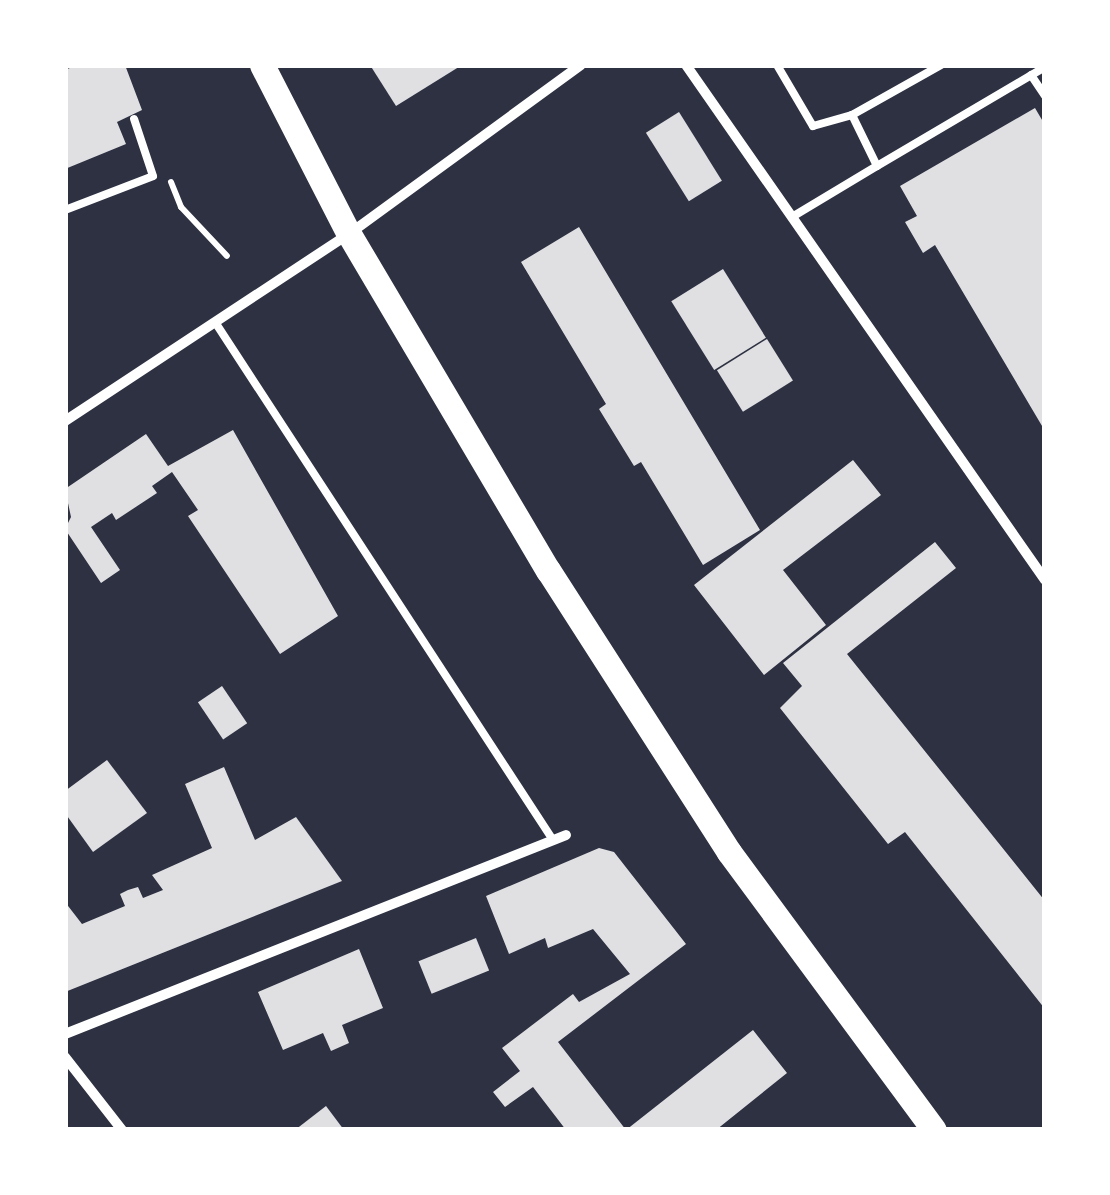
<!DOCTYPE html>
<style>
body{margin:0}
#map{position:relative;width:1110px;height:1195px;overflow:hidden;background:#2d3142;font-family:Bitter,serif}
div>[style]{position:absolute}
.building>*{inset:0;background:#e0e0e3;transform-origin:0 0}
.path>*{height:6px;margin:-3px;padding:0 3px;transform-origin:3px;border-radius:3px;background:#fff}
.service>*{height:8px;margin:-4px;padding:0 4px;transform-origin:4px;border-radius:4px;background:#fff}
.minor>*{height:10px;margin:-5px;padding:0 5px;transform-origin:5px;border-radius:5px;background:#fff}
.primary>*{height:25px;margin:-12.5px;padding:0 12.5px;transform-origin:12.5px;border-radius:12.5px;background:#fff}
span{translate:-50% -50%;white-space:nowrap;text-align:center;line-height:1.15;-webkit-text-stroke:8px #fff;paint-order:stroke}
.frame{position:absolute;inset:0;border:68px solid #fff;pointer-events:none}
</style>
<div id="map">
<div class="building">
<div style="clip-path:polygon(77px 65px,125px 65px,142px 110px,117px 122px,126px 144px,65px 169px,65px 70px)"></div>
<div style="clip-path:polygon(370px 65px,462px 65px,396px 106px)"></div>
<div style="clip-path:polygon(1035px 108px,1045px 125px,1045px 431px,935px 245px,923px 253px,905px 222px,917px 216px,900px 186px)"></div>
<div style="left:679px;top:112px;width:81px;height:39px;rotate:58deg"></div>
<div style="clip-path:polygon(579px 227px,760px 530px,703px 565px,641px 462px,634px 466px,599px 409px,606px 404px,521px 262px)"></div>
<div style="left:723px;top:269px;width:81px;height:61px;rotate:58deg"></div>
<div style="left:767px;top:339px;width:49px;height:59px;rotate:58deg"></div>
<div style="clip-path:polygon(233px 430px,338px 616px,280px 654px,188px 516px,198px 510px,172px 472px,152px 486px,157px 493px,116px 520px,112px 513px,91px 527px,120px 570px,101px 583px,65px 529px,71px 517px,65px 489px,146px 434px,168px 466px)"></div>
<div style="clip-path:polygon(853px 460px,881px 495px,783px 570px,826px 625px,764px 675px,694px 585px)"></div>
<div style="clip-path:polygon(935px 542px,956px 568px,847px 654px,1045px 901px,1045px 1009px,905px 832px,888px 844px,780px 708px,802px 686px,783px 663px)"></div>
<div style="left:222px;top:686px;width:45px;height:29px;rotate:56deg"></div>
<div style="clip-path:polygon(107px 760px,147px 813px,93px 852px,65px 813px,65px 791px)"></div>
<div style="clip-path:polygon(224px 767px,255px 840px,296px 817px,342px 881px,65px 992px,65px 902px,82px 924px,125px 906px,120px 894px,128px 890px,138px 887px,143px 898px,163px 890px,152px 875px,212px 848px,185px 784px)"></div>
<div style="clip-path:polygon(599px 848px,614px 852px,686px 944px,558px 1042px,626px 1130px,753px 1030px,787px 1073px,716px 1130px,566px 1130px,533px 1087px,505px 1107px,493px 1092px,520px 1071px,502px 1048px,573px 994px,579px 1002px,630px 974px,593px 929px,548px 948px,545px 938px,509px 954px,486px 896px)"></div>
<div style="left:476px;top:938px;width:35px;height:62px;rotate:68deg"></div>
<div style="clip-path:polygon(359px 949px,383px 1008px,342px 1025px,349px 1043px,331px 1051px,323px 1033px,283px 1050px,258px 992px)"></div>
<div style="clip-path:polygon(326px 1106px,344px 1130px,295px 1130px)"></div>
</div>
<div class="path">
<div style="left:171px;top:182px;width:27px;rotate:68deg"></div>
<div style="left:181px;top:207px;width:67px;rotate:46.8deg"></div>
</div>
<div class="service">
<div style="left:777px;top:65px;width:71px;rotate:59.5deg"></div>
<div style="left:813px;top:126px;width:41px;rotate:-15.8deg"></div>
<div style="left:1031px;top:75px;width:25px;rotate:56deg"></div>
<div style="left:877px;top:166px;width:195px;rotate:-30.5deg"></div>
<div style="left:65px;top:210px;width:94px;rotate:-21.1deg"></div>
<div style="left:153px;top:176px;width:60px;rotate:-108.4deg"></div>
<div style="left:792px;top:217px;width:99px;rotate:-31deg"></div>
<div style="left:877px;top:166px;width:57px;rotate:-116.1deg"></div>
<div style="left:852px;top:115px;width:102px;rotate:-29.3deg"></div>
<div style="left:215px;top:322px;width:619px;rotate:56.88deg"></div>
</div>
<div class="minor">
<div style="left:686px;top:65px;width:628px;rotate:55.12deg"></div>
<div style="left:65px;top:421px;width:340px;rotate:-33.4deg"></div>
<div style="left:349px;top:234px;width:287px;rotate:-36.1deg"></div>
<div style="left:65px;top:1034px;width:539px;rotate:-21.66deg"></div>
<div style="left:65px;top:1057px;width:93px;rotate:52deg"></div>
</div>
<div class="primary">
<div style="left:262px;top:65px;width:190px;rotate:62.8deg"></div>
<div style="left:349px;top:234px;width:391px;rotate:59.4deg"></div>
<div style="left:548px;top:570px;width:335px;rotate:57.3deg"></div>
<div style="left:729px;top:852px;width:345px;rotate:53.6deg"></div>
</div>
<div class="frame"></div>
</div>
